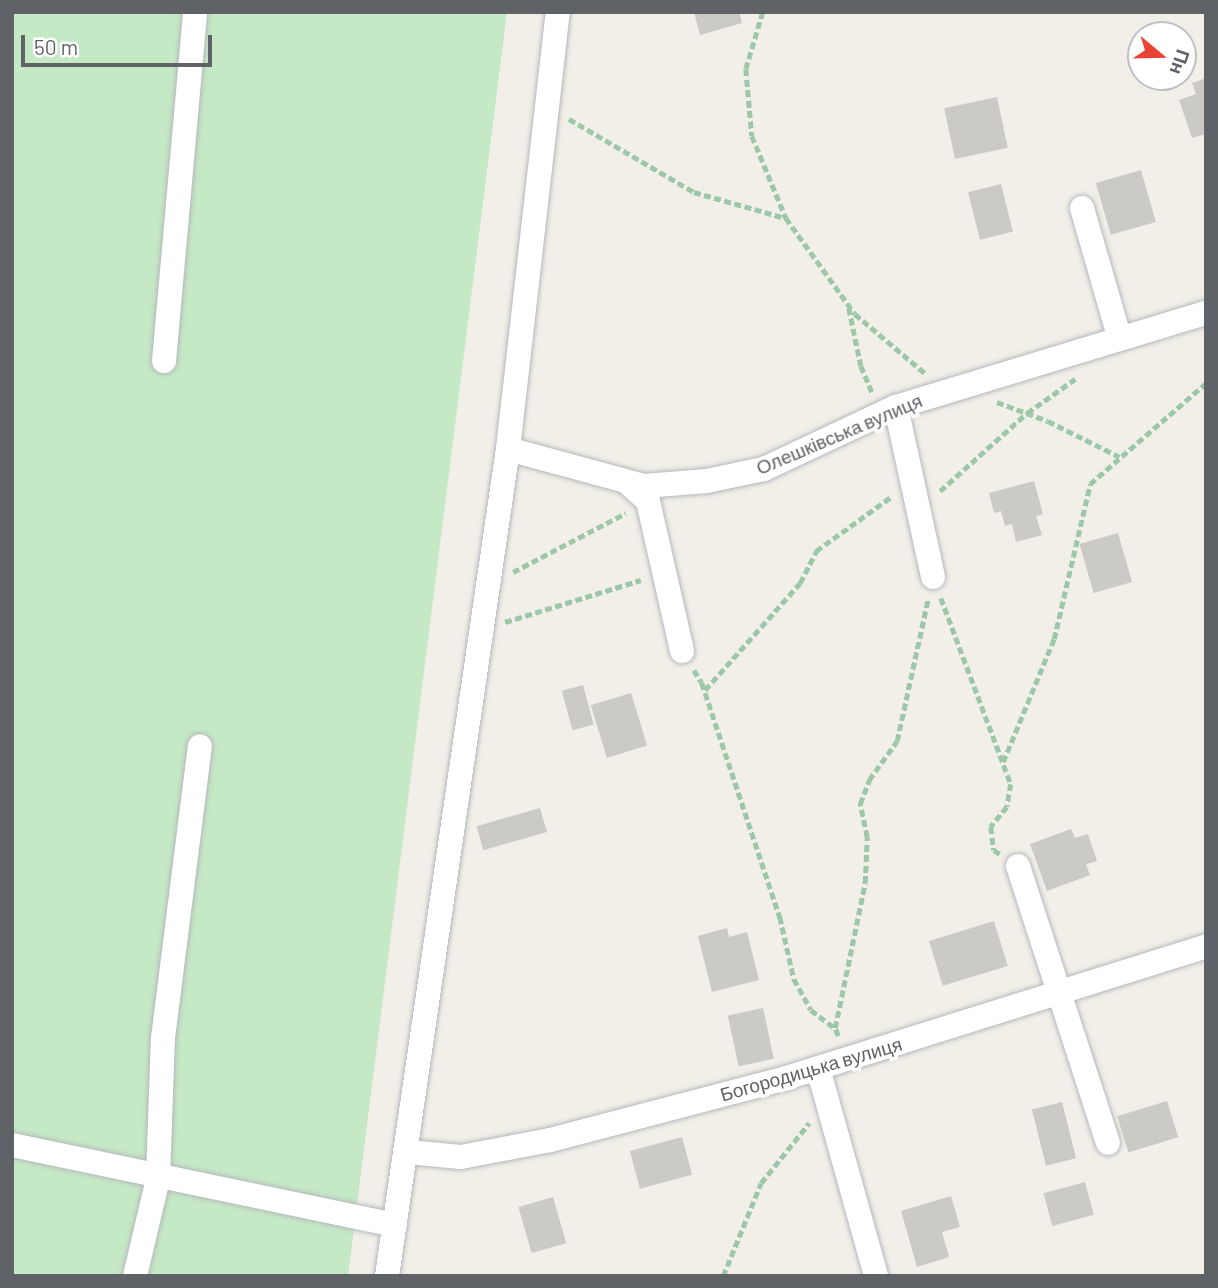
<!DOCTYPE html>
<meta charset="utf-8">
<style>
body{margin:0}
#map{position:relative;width:1218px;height:1288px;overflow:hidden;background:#f1efe8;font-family:Barlow,sans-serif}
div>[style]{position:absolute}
.green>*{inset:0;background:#c5e8c5}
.building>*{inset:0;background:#cccac5;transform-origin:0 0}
.path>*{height:4.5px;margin-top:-2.25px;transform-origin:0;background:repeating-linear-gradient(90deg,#9cc7a9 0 7px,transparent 0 10.5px)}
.roads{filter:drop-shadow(0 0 2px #b5b8bc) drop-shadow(0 0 2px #b5b8bc)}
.minor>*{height:24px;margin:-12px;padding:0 12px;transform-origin:12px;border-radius:12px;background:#fff}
span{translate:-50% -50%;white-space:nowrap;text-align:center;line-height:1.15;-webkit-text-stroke:7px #fff;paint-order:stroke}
.street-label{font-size:19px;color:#5f6368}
.frame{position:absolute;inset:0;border:14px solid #5f6368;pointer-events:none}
.north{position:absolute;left:1127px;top:21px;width:70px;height:70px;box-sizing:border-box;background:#fff;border:2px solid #bfc1c3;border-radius:50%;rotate:109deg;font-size:19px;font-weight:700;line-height:28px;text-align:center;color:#5f6368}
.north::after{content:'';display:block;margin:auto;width:24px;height:32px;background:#ea4335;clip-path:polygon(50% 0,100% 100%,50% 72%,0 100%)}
.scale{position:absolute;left:21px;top:35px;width:191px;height:32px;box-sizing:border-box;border:4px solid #5f6368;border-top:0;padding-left:9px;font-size:21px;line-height:24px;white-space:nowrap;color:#5f6368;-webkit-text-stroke:5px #fff;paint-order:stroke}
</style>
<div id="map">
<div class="green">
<div style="clip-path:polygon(12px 12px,507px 12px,348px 1276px,12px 1276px)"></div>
</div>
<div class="building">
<div style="clip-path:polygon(694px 12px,739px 12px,742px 23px,700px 35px)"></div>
<div style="clip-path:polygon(1206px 78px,1206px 134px,1192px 138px,1179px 100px,1196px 94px,1192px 83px)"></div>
<div style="left:997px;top:97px;width:52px;height:54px;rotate:78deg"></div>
<div style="left:1141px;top:170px;width:54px;height:47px;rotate:74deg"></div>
<div style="left:1001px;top:184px;width:49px;height:34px;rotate:76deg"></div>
<div style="clip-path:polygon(1034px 481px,1043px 514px,1036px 516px,1042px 535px,1016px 542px,1012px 524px,1005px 526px,1001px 511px,994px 513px,989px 493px)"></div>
<div style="left:1118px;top:533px;width:51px;height:40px;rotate:74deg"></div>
<div style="left:583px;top:685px;width:41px;height:22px;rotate:75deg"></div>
<div style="left:631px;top:693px;width:55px;height:42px;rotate:73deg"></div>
<div style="left:540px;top:808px;width:25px;height:66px;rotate:74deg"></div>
<div style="clip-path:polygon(1071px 829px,1075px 838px,1088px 834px,1097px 861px,1086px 864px,1090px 875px,1047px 891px,1030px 844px)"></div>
<div style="left:994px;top:921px;width:47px;height:68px;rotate:73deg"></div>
<div style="clip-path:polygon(727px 928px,729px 937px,747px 932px,759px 980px,712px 992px,698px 936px)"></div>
<div style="left:763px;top:1008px;width:52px;height:36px;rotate:78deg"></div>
<div style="left:1167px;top:1101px;width:38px;height:52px;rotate:73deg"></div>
<div style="left:1062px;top:1102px;width:58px;height:31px;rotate:76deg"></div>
<div style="left:682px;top:1137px;width:39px;height:54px;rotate:75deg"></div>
<div style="left:1085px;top:1182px;width:34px;height:43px;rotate:75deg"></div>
<div style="clip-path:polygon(951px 1196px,960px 1227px,942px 1232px,949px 1257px,917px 1267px,901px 1211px)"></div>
<div style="left:553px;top:1197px;width:48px;height:36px;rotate:74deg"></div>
</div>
<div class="path">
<div style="left:763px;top:12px;width:59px;rotate:106.6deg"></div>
<div style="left:746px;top:69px;width:67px;rotate:84.9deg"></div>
<div style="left:752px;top:136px;width:89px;rotate:67.5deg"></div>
<div style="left:786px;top:218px;width:118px;rotate:54.3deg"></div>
<div style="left:855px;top:314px;width:93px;rotate:40.2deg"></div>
<div style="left:569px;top:119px;width:145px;rotate:30.3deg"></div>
<div style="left:694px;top:192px;width:95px;rotate:15.9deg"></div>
<div style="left:849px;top:308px;width:59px;rotate:78.3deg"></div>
<div style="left:861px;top:366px;width:30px;rotate:67deg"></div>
<div style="left:997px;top:402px;width:54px;rotate:20.4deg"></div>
<div style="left:1048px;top:421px;width:80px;rotate:26.6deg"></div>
<div style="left:940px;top:491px;width:117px;rotate:-41.9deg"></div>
<div style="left:1027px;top:413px;width:59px;rotate:-35.3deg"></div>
<div style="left:513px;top:572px;width:127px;rotate:-27.6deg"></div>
<div style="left:941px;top:598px;width:199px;rotate:69.4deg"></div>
<div style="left:1011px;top:784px;width:23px;rotate:100deg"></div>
<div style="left:1007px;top:807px;width:26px;rotate:129deg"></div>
<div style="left:991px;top:827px;width:23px;rotate:83deg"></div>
<div style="left:994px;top:850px;width:7px;rotate:34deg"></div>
<div style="left:505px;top:622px;width:142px;rotate:-17.2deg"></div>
<div style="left:694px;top:670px;width:15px;rotate:58deg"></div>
<div style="left:702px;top:683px;width:247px;rotate:71.6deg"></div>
<div style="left:780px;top:917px;width:64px;rotate:77.3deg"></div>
<div style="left:794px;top:979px;width:35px;rotate:61deg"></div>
<div style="left:811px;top:1010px;width:30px;rotate:37deg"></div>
<div style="left:705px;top:690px;width:143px;rotate:-48.4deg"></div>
<div style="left:800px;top:583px;width:36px;rotate:-63deg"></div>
<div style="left:816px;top:551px;width:92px;rotate:-35.8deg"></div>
<div style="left:1003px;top:762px;width:133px;rotate:-67.5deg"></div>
<div style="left:1054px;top:639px;width:159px;rotate:-76.9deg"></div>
<div style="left:1090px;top:484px;width:154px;rotate:-41deg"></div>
<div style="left:838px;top:1036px;width:9px;rotate:-111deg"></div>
<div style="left:835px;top:1028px;width:148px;rotate:-78.3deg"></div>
<div style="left:865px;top:883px;width:46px;rotate:-87.5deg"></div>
<div style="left:867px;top:837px;width:34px;rotate:-102deg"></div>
<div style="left:860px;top:804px;width:26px;rotate:-69deg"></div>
<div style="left:869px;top:780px;width:48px;rotate:-54.3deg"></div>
<div style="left:897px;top:741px;width:145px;rotate:-77.7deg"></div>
<div style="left:723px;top:1276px;width:100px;rotate:-67.8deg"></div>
<div style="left:761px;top:1183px;width:77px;rotate:-51.3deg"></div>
</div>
<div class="roads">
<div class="minor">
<div style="left:1082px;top:208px;width:133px;rotate:73.9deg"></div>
<div style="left:164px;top:361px;width:350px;rotate:-84.9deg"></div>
<div style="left:896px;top:407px;width:174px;rotate:77.7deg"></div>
<div style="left:508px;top:449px;width:141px;rotate:15.2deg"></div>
<div style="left:644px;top:486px;width:63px;rotate:-4.5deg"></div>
<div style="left:707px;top:481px;width:58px;rotate:-11.9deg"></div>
<div style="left:764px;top:469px;width:146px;rotate:-25.2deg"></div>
<div style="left:896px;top:407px;width:324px;rotate:-16.9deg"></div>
<div style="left:627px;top:482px;width:28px;rotate:42deg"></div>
<div style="left:648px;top:501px;width:154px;rotate:77.2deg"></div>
<div style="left:1018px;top:866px;width:291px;rotate:72deg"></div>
<div style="left:818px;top:1068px;width:216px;rotate:74.4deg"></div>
<div style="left:12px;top:1145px;width:391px;rotate:11.8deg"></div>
<div style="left:408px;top:1152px;width:53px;rotate:5.4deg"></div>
<div style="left:461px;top:1157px;width:91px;rotate:-10.8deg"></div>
<div style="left:550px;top:1140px;width:244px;rotate:-14.7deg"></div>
<div style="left:786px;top:1078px;width:440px;rotate:-17.4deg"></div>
<div style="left:135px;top:1276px;width:100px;rotate:-76.7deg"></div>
<div style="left:158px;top:1179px;width:141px;rotate:-88deg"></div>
<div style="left:163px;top:1038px;width:294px;rotate:-82.8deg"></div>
<div style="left:387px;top:1276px;width:836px;rotate:-81.68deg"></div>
<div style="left:508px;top:449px;width:440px;rotate:-83.5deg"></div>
</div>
</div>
<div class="street-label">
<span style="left:839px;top:434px;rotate:-23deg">Олешківська вулиця</span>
<span style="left:811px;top:1069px;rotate:-16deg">Богородицька вулиця</span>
</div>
<div class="frame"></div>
<div class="north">Пн</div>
<div class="scale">50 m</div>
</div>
